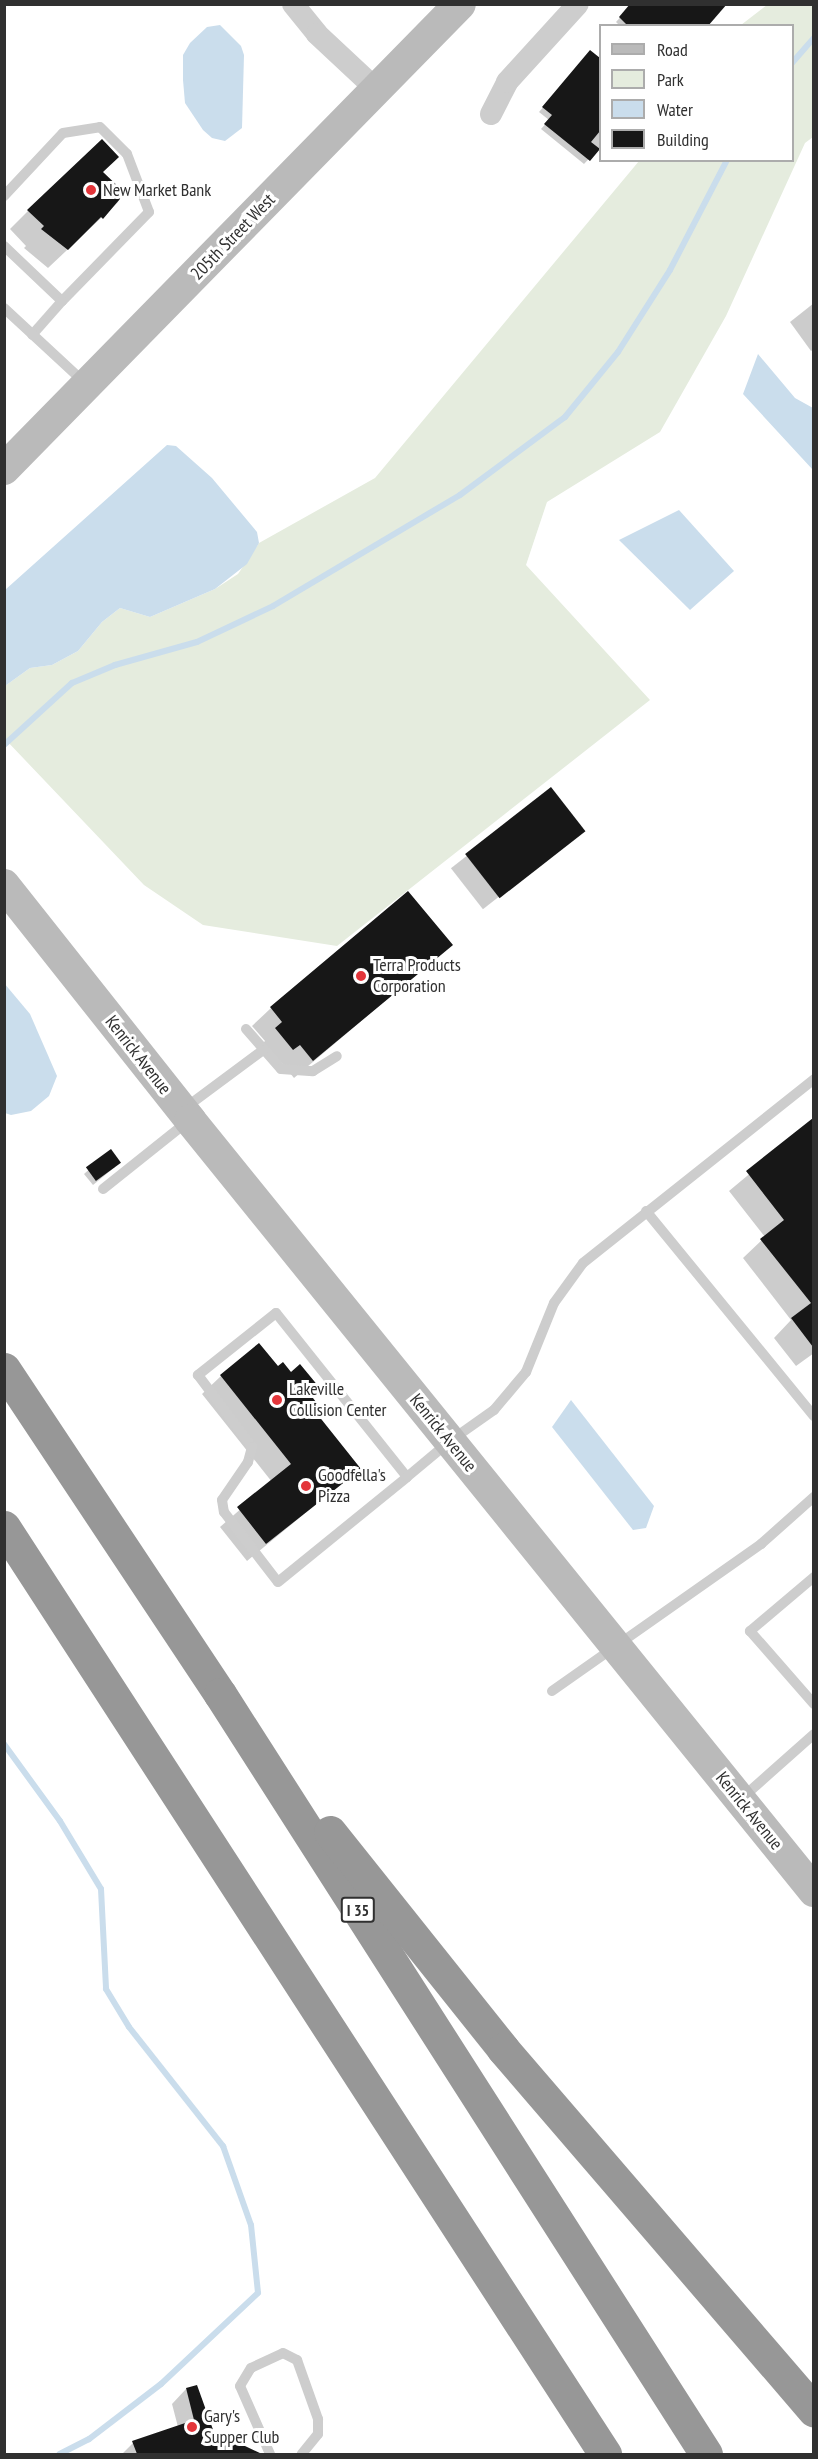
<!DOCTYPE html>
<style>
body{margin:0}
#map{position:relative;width:818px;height:2459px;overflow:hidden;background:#fff;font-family:"PT Sans Narrow",sans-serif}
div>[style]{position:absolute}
.green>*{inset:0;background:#e5ecde}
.water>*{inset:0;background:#caddec}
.shadow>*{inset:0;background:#0003;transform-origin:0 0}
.stream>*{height:6px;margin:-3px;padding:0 3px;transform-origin:3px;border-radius:3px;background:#caddec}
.building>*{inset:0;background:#171717;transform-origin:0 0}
.lane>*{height:10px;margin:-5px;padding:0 5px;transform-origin:5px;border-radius:5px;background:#cdcdcd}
.street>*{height:22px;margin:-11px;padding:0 11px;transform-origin:11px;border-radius:11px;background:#cdcdcd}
.secondary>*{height:32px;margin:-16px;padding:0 16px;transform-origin:16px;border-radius:16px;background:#bababa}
.highway>*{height:33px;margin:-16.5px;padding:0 16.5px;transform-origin:16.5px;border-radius:16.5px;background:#979797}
.dots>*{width:16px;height:16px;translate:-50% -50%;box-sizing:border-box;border:3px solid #fff;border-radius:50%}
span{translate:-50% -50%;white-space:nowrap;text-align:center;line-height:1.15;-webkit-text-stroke:6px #fff;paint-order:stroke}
.shield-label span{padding:2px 4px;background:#fff;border:2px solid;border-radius:4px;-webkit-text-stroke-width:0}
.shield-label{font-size:16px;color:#303030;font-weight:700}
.poi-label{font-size:18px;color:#303030}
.left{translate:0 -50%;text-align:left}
.street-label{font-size:18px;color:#303030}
.frame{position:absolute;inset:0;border:6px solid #303030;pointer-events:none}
.legend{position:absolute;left:599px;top:24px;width:195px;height:138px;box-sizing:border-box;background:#fff;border:2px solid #acacac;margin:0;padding:8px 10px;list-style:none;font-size:18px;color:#303030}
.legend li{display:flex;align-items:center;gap:12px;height:30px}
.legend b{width:30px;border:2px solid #acacac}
</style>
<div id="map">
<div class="green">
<div style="clip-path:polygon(767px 5px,813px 5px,813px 137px,805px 143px,726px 316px,660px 432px,547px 502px,526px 565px,650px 700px,337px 946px,203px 925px,144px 885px,5px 739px,5px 686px,30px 668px,52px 665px,78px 651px,102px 622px,120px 608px,150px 617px,215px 589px,238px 574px,259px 543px,375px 478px,639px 161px,792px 160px,792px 26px,741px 25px)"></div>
</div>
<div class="water">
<div style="clip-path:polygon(220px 25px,241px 46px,244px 55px,242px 128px,225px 141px,212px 138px,203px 130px,185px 103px,183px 80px,183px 55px,190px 43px,207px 27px)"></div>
<div style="clip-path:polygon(758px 354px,795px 398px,813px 408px,813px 470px,743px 394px)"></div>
<div style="clip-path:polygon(167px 445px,176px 446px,212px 478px,257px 532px,259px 543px,247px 564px,215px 589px,150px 617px,120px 608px,102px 622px,78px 651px,52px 665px,30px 668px,5px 686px,5px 590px)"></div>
<div style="clip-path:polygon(679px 510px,734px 571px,690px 610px,619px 540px)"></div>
<div style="clip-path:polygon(4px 983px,30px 1014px,57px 1076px,49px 1096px,31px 1111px,11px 1115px,5px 1113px)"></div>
<div style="clip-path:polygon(571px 1400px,654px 1506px,646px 1528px,633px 1530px,552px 1427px)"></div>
</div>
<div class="shadow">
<div style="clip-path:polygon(632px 4px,708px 26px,620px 26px,616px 22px)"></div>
<div style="clip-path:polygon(591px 52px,600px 60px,600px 147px,584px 164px,541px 129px,549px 120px,539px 112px)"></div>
<div style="clip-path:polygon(101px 172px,123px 193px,118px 202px,48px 268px,24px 248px,26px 246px,10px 229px,28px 211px)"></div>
<div style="clip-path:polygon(814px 303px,814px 349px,811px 351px,790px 322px)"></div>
<div style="left:551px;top:790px;width:52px;height:127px;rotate:52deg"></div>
<div style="clip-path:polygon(451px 945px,294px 1078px,281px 1062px,258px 1048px,265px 1041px,252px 1026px,271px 1008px)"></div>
<div style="clip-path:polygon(814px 1120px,814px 1353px,796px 1366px,774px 1338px,791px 1320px,743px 1258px,765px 1237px,729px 1191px)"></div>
<div style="clip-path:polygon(110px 1151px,115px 1167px,93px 1185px,84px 1174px)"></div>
<div style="clip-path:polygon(277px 1368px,309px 1395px,312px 1411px,359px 1469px,247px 1561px,220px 1527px,272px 1482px,202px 1394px,221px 1376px)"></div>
<div style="clip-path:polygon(186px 2389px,215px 2440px,241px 2445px,237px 2454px,122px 2454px,135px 2441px,178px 2427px,172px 2404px)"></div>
</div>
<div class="stream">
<div style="left:792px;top:63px;width:33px;rotate:-49deg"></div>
<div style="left:4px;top:745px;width:92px;rotate:-42.4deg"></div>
<div style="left:72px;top:683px;width:47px;rotate:-22.7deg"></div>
<div style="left:115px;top:665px;width:85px;rotate:-15.7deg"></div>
<div style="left:197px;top:642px;width:84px;rotate:-25.3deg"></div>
<div style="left:273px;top:606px;width:217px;rotate:-30.7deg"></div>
<div style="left:460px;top:495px;width:131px;rotate:-36.6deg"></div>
<div style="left:565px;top:417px;width:84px;rotate:-50.8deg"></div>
<div style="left:618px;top:352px;width:97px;rotate:-57.6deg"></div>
<div style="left:670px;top:270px;width:124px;rotate:-62.6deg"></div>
<div style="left:4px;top:1744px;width:95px;rotate:54deg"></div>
<div style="left:60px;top:1821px;width:79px;rotate:58.9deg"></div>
<div style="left:101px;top:1889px;width:100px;rotate:87.1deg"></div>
<div style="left:106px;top:1989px;width:44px;rotate:58.8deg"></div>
<div style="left:129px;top:2027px;width:152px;rotate:51.7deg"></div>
<div style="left:223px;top:2146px;width:84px;rotate:70.5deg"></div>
<div style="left:251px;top:2225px;width:68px;rotate:84.1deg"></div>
<div style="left:258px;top:2293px;width:133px;rotate:136.8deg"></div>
<div style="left:161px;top:2384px;width:91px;rotate:142.6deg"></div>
<div style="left:89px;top:2439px;width:33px;rotate:153deg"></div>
</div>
<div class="building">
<div style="clip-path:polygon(630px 4px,727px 4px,708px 26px,628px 26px,619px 17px)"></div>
<div style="clip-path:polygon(590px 50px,600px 58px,600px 131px,591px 142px,600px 149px,590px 161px,544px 124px,552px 115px,542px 107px)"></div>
<div style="clip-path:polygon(102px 139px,119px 157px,103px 172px,125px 193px,103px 219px,101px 217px,68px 250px,41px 229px,44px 226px,27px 210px)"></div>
<div style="left:551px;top:787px;width:56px;height:109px;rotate:52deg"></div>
<div style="clip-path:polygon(408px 891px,453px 945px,313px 1061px,300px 1045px,293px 1050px,275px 1028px,282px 1022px,270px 1007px)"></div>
<div style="clip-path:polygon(813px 1118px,813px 1347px,791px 1318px,811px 1303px,760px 1239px,784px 1220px,746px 1171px)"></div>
<div style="left:111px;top:1149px;width:17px;height:31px;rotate:54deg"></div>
<div style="clip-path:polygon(259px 1343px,278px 1366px,283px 1362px,291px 1372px,300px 1364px,319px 1387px,310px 1394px,319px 1406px,314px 1410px,361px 1469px,266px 1544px,237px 1507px,291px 1464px,220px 1375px)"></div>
<div style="clip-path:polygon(197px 2385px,216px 2438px,224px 2436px,262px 2454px,137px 2454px,132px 2441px,194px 2420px,186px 2388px)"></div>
</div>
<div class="lane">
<div style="left:4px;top:196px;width:86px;rotate:-46.9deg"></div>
<div style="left:63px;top:133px;width:37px;rotate:-9deg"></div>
<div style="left:100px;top:127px;width:38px;rotate:45deg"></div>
<div style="left:127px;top:154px;width:62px;rotate:69.2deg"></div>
<div style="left:149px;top:212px;width:124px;rotate:134.3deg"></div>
<div style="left:4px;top:246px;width:80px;rotate:43.5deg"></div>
<div style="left:62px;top:301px;width:45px;rotate:131.4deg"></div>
<div style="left:4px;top:308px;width:112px;rotate:42.8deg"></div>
<div style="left:246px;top:1029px;width:53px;rotate:48.8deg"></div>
<div style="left:281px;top:1069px;width:32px;rotate:4deg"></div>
<div style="left:313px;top:1071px;width:28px;rotate:-32deg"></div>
<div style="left:185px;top:1108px;width:97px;rotate:-36.6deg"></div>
<div style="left:103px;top:1189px;width:107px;rotate:-38.6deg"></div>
<div style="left:646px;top:1211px;width:265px;rotate:50.7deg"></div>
<div style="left:407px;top:1477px;width:210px;rotate:-128.6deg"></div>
<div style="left:276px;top:1313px;width:100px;rotate:141.5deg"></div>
<div style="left:198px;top:1375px;width:90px;rotate:53.1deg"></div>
<div style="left:252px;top:1447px;width:16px;rotate:105deg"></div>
<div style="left:248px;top:1462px;width:46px;rotate:124.4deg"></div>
<div style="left:222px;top:1500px;width:12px;rotate:81deg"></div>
<div style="left:224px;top:1512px;width:88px;rotate:52.4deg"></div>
<div style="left:278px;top:1582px;width:166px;rotate:-39.1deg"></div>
<div style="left:407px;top:1477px;width:56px;rotate:-39.9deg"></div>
<div style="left:450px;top:1441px;width:54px;rotate:-35.2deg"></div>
<div style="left:494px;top:1410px;width:50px;rotate:-49.9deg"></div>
<div style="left:526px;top:1372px;width:74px;rotate:-67.9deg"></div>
<div style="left:554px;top:1303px;width:49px;rotate:-54.1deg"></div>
<div style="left:583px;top:1263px;width:295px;rotate:-38.5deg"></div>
<div style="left:814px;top:1577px;width:84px;rotate:139.8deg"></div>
<div style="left:750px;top:1631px;width:97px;rotate:48.8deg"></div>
<div style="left:552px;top:1691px;width:256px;rotate:-35.1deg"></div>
<div style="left:761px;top:1544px;width:71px;rotate:-41.6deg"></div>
<div style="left:742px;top:1798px;width:96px;rotate:-41.6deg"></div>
<div style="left:270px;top:2454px;width:74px;rotate:-113.8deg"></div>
<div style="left:240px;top:2386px;width:21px;rotate:-59deg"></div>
<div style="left:251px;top:2368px;width:35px;rotate:-25deg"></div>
<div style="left:283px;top:2353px;width:16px;rotate:27deg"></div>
<div style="left:297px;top:2360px;width:63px;rotate:70.4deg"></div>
<div style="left:318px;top:2419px;width:15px;rotate:90deg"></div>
<div style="left:318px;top:2434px;width:26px;rotate:129deg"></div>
</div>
<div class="street">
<div style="left:293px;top:4px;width:38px;rotate:51deg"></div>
<div style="left:317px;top:34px;width:82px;rotate:43deg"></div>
<div style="left:491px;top:114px;width:36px;rotate:-63deg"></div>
<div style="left:507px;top:82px;width:105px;rotate:-47.7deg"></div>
</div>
<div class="secondary">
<div style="left:4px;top:469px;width:651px;rotate:-45.56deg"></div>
<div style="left:4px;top:885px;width:300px;rotate:51.6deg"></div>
<div style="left:190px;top:1120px;width:992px;rotate:51.02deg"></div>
</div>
<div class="highway">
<div style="left:4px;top:1369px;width:390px;rotate:56.4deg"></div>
<div style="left:220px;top:1694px;width:902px;rotate:57.4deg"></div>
<div style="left:4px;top:1527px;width:1105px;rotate:57.04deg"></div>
<div style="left:330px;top:1832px;width:278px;rotate:51.4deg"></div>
<div style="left:503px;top:2049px;width:477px;rotate:49.3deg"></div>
</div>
<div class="dots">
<div style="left:91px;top:190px;background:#e3353a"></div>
<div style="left:361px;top:976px;background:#e3353a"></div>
<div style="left:277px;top:1400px;background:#e3353a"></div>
<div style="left:306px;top:1486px;background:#e3353a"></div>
<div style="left:192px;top:2427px;background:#e3353a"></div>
</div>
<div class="shield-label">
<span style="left:358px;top:1910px">I 35</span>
</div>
<div class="poi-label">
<span class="left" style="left:103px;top:190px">New Market Bank</span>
<span class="left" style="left:373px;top:976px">Terra Products<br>Corporation</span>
<span class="left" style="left:289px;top:1400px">Lakeville<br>Collision Center</span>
<span class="left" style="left:318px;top:1486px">Goodfella's<br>Pizza</span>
<span class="left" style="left:204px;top:2427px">Gary's<br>Supper Club</span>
</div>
<div class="street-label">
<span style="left:233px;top:237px;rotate:-46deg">205th Street West</span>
<span style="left:138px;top:1055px;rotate:52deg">Kenrick Avenue</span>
<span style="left:443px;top:1433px;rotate:51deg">Kenrick Avenue</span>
<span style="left:749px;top:1811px;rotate:51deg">Kenrick Avenue</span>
</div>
<div class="frame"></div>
<ul class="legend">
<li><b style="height:8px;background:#bababa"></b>Road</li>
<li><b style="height:16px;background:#e5ecde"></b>Park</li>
<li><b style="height:16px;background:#caddec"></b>Water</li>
<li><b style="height:16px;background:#171717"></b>Building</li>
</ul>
</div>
